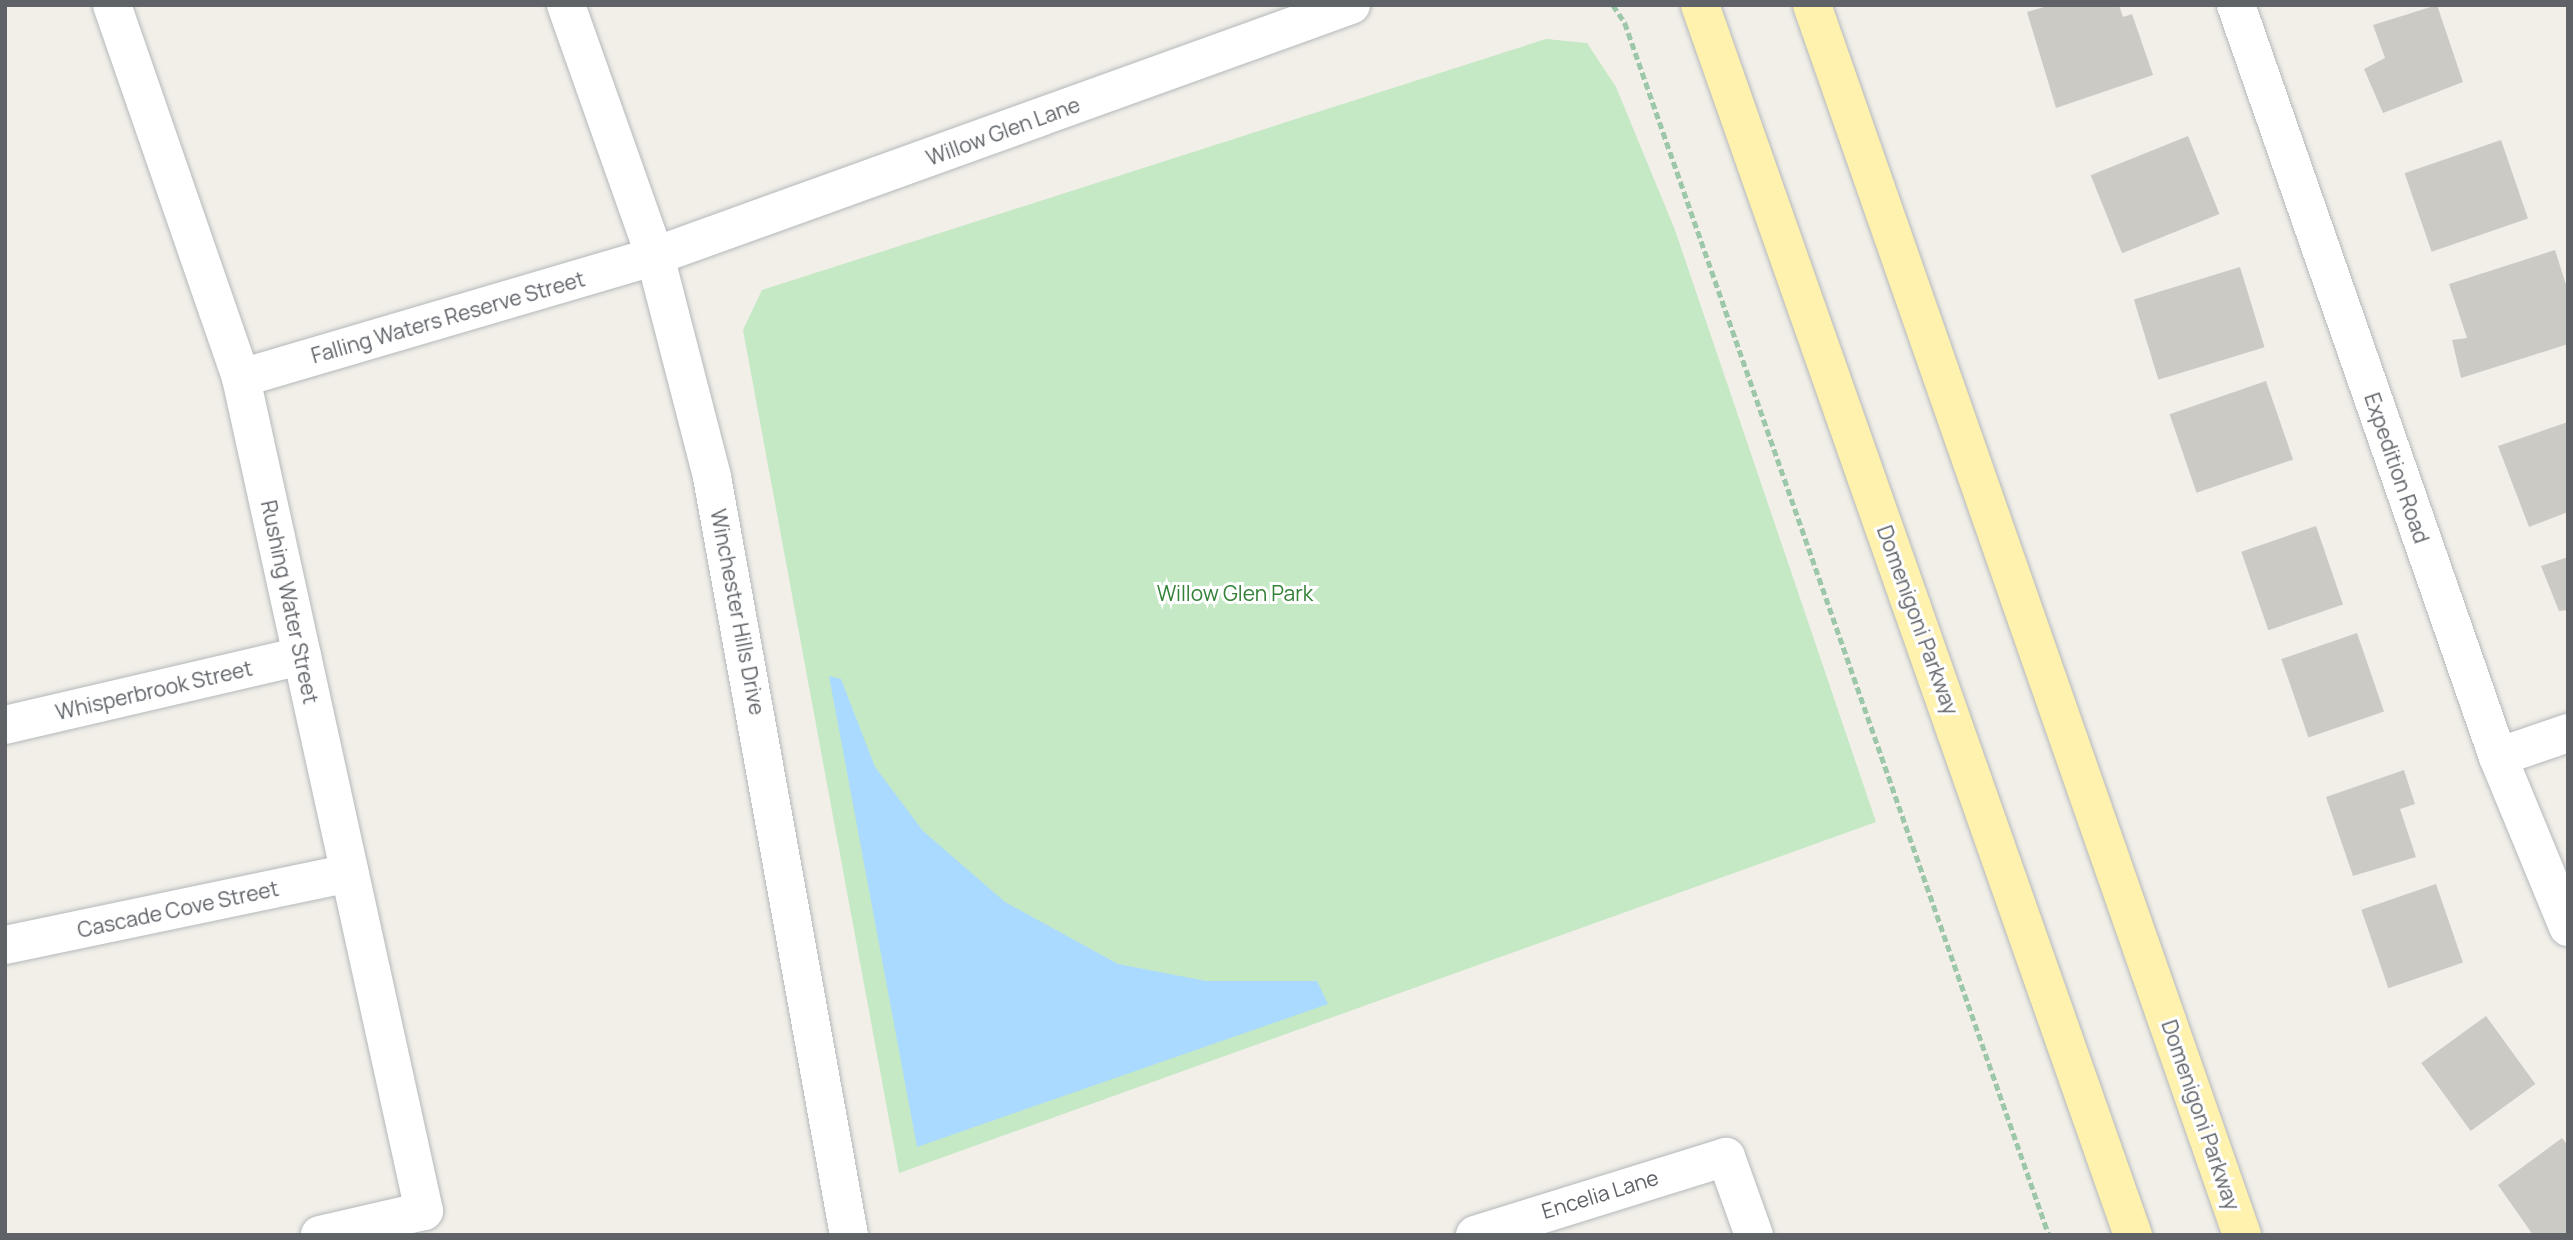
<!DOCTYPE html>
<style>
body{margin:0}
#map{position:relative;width:2573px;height:1240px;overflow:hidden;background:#f1efe8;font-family:Manrope,sans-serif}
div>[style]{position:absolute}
.green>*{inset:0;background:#c5e8c5}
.water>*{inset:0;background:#aadaff}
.building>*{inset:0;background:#cccac5;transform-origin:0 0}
.path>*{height:4.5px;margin-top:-2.25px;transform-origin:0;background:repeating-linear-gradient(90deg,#9cc7a9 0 7px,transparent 0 10.5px)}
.roads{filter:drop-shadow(0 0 2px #b5b8bc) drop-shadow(0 0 2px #b5b8bc)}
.minor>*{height:38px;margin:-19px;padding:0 19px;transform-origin:19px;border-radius:19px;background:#fff}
.tertiary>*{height:38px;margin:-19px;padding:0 19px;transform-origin:19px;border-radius:19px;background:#fff}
.primary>*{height:38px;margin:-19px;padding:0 19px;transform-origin:19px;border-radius:19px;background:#fff2af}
span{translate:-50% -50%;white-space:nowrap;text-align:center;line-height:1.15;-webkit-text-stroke:6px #fff;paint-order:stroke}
.street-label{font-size:21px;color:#5f6368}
.park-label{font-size:21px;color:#348238}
.frame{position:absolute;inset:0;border:7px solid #5f6368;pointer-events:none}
</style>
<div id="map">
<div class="green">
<div style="clip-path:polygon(1546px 39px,1587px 43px,1616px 87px,1675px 230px,1876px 822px,899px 1173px,743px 330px,762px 290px)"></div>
</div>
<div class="water">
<div style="clip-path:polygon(829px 676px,841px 679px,875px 767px,923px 831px,1005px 902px,1118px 964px,1206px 981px,1317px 981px,1328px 1004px,917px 1147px)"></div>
</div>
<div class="building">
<div style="clip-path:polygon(2051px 5px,2119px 5px,2123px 17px,2132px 14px,2153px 75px,2056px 108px,2027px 12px)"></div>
<div style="clip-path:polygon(2437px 5px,2463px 82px,2383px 113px,2364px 69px,2385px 58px,2373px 25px)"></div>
<div style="left:2188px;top:136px;width:84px;height:105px;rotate:68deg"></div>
<div style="left:2501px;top:140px;width:83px;height:102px;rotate:71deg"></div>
<div style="clip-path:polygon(2555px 250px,2568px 291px,2568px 344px,2461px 378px,2452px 340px,2467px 338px,2449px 284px)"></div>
<div style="left:2240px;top:267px;width:84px;height:111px;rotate:73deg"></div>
<div style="left:2266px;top:381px;width:83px;height:102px;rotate:71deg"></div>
<div style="clip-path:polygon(2568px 422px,2568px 512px,2529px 527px,2498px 446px)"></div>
<div style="left:2316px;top:526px;width:83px;height:79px;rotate:71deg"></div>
<div style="clip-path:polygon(2568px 557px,2568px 610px,2559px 611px,2541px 566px)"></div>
<div style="left:2357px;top:633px;width:83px;height:80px;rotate:71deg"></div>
<div style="clip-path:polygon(2404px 770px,2415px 804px,2400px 809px,2416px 857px,2353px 876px,2326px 797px)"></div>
<div style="left:2436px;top:884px;width:83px;height:79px;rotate:71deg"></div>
<div style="left:2486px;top:1016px;width:84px;height:80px;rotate:54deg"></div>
<div style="clip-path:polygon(2562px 1138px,2568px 1146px,2568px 1235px,2533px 1235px,2498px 1185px)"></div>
</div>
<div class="path">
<div style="left:1613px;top:5px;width:22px;rotate:56deg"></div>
<div style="left:1625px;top:23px;width:1284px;rotate:70.72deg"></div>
</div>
<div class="roads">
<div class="minor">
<div style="left:112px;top:5px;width:395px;rotate:70.9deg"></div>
<div style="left:241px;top:378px;width:853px;rotate:77.61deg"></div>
<div style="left:424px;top:1211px;width:107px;rotate:167deg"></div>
<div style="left:2236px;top:5px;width:796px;rotate:70.79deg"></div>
<div style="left:2498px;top:757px;width:184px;rotate:67.6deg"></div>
<div style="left:241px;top:378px;width:432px;rotate:-16.4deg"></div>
<div style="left:655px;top:256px;width:740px;rotate:-19.83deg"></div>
<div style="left:5px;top:725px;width:305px;rotate:-13.1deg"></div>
<div style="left:2498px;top:757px;width:74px;rotate:-18.9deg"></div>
<div style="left:5px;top:945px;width:352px;rotate:-11.8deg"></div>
<div style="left:1475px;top:1235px;width:263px;rotate:-17.3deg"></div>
<div style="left:1726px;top:1157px;width:83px;rotate:70.3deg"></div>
</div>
<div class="tertiary">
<div style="left:566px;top:5px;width:266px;rotate:70.5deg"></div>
<div style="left:655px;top:256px;width:228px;rotate:75.5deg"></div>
<div style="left:712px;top:477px;width:770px;rotate:79.76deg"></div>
</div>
<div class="primary">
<div style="left:1700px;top:5px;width:1304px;rotate:70.61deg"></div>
<div style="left:1812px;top:5px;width:1303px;rotate:70.73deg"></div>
</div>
</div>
<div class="street-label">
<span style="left:1003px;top:131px;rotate:-20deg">Willow Glen Lane</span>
<span style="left:448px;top:317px;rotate:-16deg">Falling Waters Reserve Street</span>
<span style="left:2397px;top:468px;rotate:71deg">Expedition Road</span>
<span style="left:290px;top:602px;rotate:78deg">Rushing Water Street</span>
<span style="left:738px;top:612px;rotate:79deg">Winchester Hills Drive</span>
<span style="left:1918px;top:620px;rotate:70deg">Domenigoni Parkway</span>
<span style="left:154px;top:690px;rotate:-13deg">Whisperbrook Street</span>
<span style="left:178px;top:909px;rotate:-12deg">Cascade Cove Street</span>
<span style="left:2201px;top:1115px;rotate:71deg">Domenigoni Parkway</span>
<span style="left:1600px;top:1194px;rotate:-17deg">Encelia Lane</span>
</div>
<div class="park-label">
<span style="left:1235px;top:593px">Willow Glen Park</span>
</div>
<div class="frame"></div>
</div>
